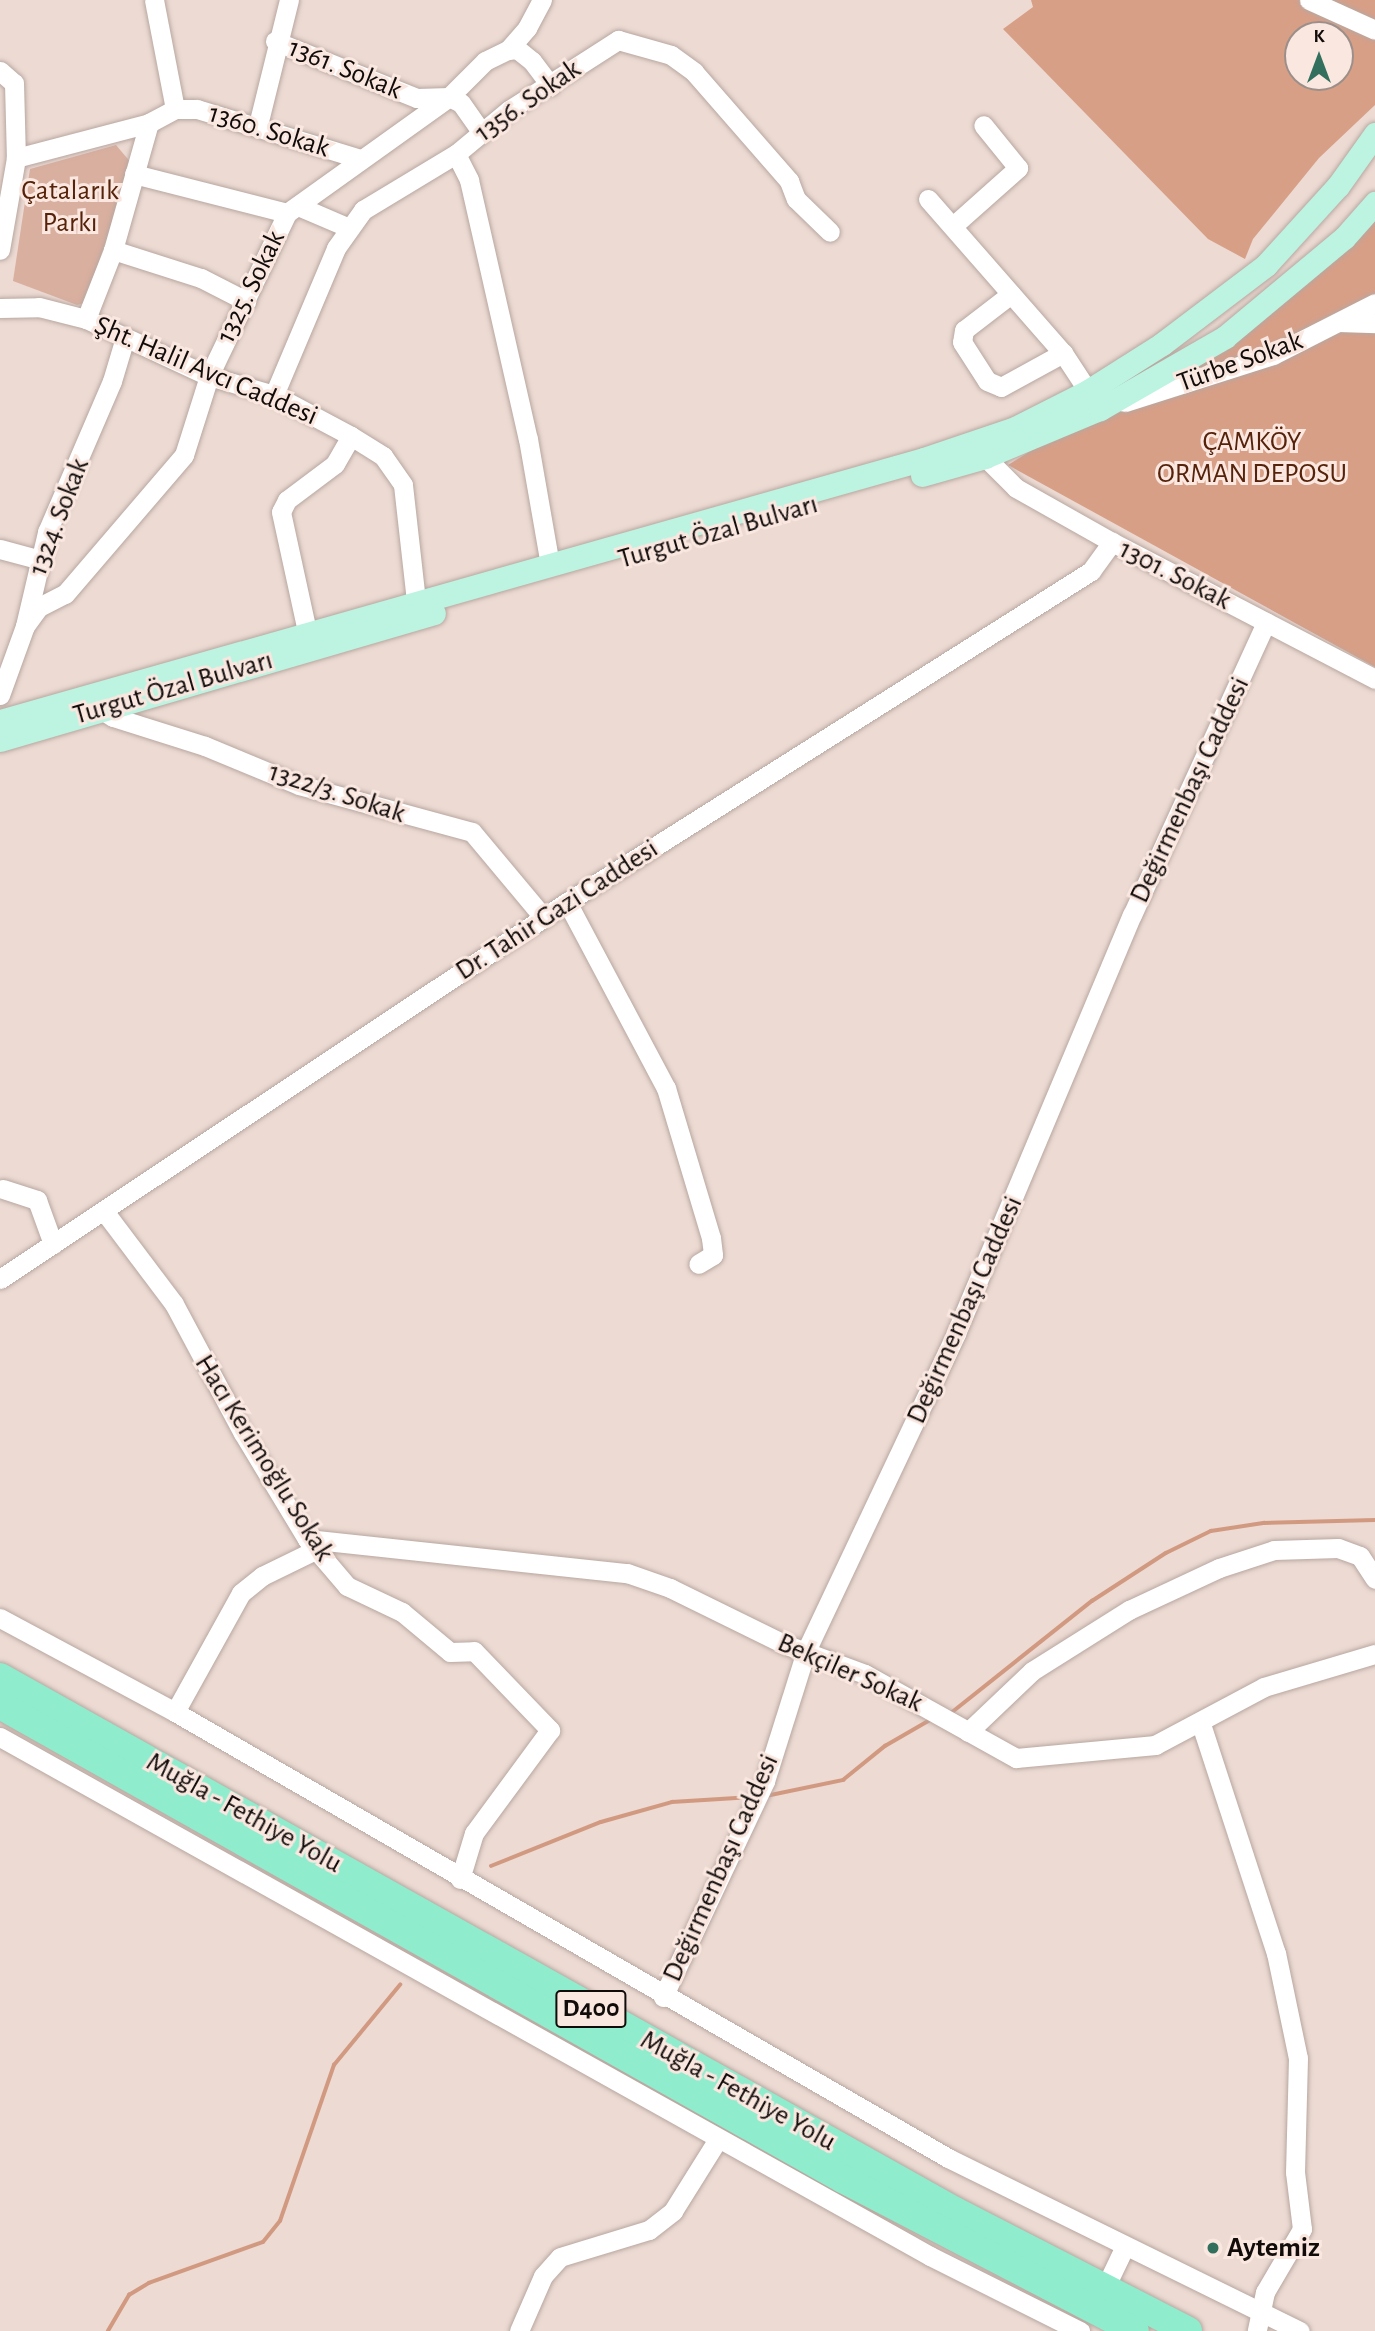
<!DOCTYPE html>
<meta charset="utf-8">
<style>
body{margin:0}
#map{position:relative;width:1375px;height:2331px;overflow:hidden;background:#ecdad3;font-family:"Alegreya Sans",sans-serif}
div>[style]{position:absolute}
.green>*{inset:0;background:#d9af9f}
.forest>*{inset:0;background:#d89f87}
.stream>*{height:3.5px;margin:-1.75px;padding:0 1.75px;transform-origin:1.75px;border-radius:1.75px;background:#d29981}
.roads{filter:drop-shadow(0 0 2px #b8a7a0) drop-shadow(0 0 2px #b8a7a0)}
.minor>*{height:19px;margin:-9.5px;padding:0 9.5px;transform-origin:9.5px;border-radius:9.5px;background:#fff}
.major>*{height:23px;margin:-11.5px;padding:0 11.5px;transform-origin:11.5px;border-radius:11.5px;background:#bcf4e1}
.highway>*{height:28px;margin:-14px;padding:0 14px;transform-origin:14px;border-radius:14px;background:#8feccd}
.dots>*{width:19px;height:19px;translate:-50% -50%;box-sizing:border-box;border:4px solid #f9e7e0;border-radius:50%}
span{translate:-50% -50%;white-space:nowrap;text-align:center;line-height:1.15;-webkit-text-stroke:6px #f9e7e0;paint-order:stroke}
.shield-label span{padding:2px 5px;background:#f9e7e0;border:2px solid;border-radius:5px;-webkit-text-stroke-width:0}
.shield-label{font-size:26px;color:#110b09;font-weight:700}
.street-label{font-size:28px;color:#110b09}
.park-label{font-size:28px;color:#562209}
.poi-label{font-size:28px;color:#110b09;font-weight:700}
.left{translate:0 -50%;text-align:left}
.north{position:absolute;left:1284px;top:21px;width:70px;height:70px;box-sizing:border-box;background:#f9e7e0;border:2px solid #9c8f8a;border-radius:50%;rotate:0deg;font-size:19px;font-weight:700;line-height:28px;text-align:center;color:#110b09}
.north::after{content:'';display:block;margin:auto;width:24px;height:32px;background:#32705d;clip-path:polygon(50% 0,100% 100%,50% 72%,0 100%)}
</style>
<div id="map">
<div class="green">
<div style="clip-path:polygon(116px 145px,132px 164px,85px 303px,77px 305px,13px 281px,30px 169px)"></div>
</div>
<div class="forest">
<div style="clip-path:polygon(evenodd,1031px 0,1375px 0,1375px 105px,1319px 158px,1253px 239px,1245px 259px,1208px 239px,1003px 29px,1033px 7px,1031px 0,1298px 35px,1340px 35px,1340px 77px,1298px 77px,1298px 35px)"></div>
<div style="clip-path:polygon(1375px 201px,1375px 667px,1008px 465px,1312px 276px)"></div>
</div>
<div class="stream">
<div style="left:951px;top:1713px;width:180px;rotate:-38.5deg"></div>
<div style="left:1092px;top:1601px;width:88px;rotate:-33deg"></div>
<div style="left:1166px;top:1553px;width:50px;rotate:-26.1deg"></div>
<div style="left:1211px;top:1531px;width:54px;rotate:-8.6deg"></div>
<div style="left:1264px;top:1523px;width:111px;rotate:-1.5deg"></div>
<div style="left:766px;top:1796px;width:79px;rotate:-11.7deg"></div>
<div style="left:843px;top:1780px;width:54px;rotate:-39deg"></div>
<div style="left:885px;top:1746px;width:52px;rotate:-30deg"></div>
<div style="left:491px;top:1866px;width:118px;rotate:-21.8deg"></div>
<div style="left:601px;top:1822px;width:74px;rotate:-15.7deg"></div>
<div style="left:672px;top:1802px;width:80px;rotate:-3.6deg"></div>
<div style="left:108px;top:2331px;width:42px;rotate:-59.7deg"></div>
<div style="left:129px;top:2295px;width:23px;rotate:-31deg"></div>
<div style="left:149px;top:2283px;width:121px;rotate:-19.8deg"></div>
<div style="left:263px;top:2242px;width:27px;rotate:-51deg"></div>
<div style="left:280px;top:2221px;width:165px;rotate:-70.9deg"></div>
<div style="left:334px;top:2065px;width:104px;rotate:-50.5deg"></div>
</div>
<div class="roads">
<div class="minor">
<div style="left:154px;top:0;width:111px;rotate:79.1deg"></div>
<div style="left:1309px;top:0;width:72px;rotate:24.4deg"></div>
<div style="left:275px;top:41px;width:153px;rotate:21.9deg"></div>
<div style="left:417px;top:98px;width:32px;rotate:-2deg"></div>
<div style="left:449px;top:97px;width:13px;rotate:27deg"></div>
<div style="left:461px;top:103px;width:35px;rotate:55deg"></div>
<div style="left:508px;top:50px;width:29px;rotate:-49deg"></div>
<div style="left:527px;top:28px;width:32px;rotate:-62deg"></div>
<div style="left:0;top:71px;width:18px;rotate:41deg"></div>
<div style="left:14px;top:83px;width:75px;rotate:88.5deg"></div>
<div style="left:16px;top:158px;width:93px;rotate:99.9deg"></div>
<div style="left:258px;top:125px;width:129px;rotate:-76.1deg"></div>
<div style="left:456px;top:154px;width:29px;rotate:63deg"></div>
<div style="left:469px;top:180px;width:266px;rotate:77.2deg"></div>
<div style="left:528px;top:439px;width:128px;rotate:80.1deg"></div>
<div style="left:16px;top:158px;width:138px;rotate:-14.7deg"></div>
<div style="left:134px;top:174px;width:158px;rotate:14.3deg"></div>
<div style="left:928px;top:199px;width:205px;rotate:48.8deg"></div>
<div style="left:1063px;top:353px;width:45px;rotate:56.7deg"></div>
<div style="left:298px;top:206px;width:53px;rotate:23.2deg"></div>
<div style="left:954px;top:225px;width:86px;rotate:-41.7deg"></div>
<div style="left:1018px;top:168px;width:55px;rotate:-129.1deg"></div>
<div style="left:113px;top:250px;width:92px;rotate:17.7deg"></div>
<div style="left:201px;top:278px;width:51px;rotate:27.1deg"></div>
<div style="left:1011px;top:294px;width:59px;rotate:142.5deg"></div>
<div style="left:964px;top:330px;width:12px;rotate:99deg"></div>
<div style="left:962px;top:342px;width:46px;rotate:57.3deg"></div>
<div style="left:987px;top:381px;width:15px;rotate:23deg"></div>
<div style="left:1001px;top:387px;width:71px;rotate:-28.7deg"></div>
<div style="left:0;top:308px;width:39px;rotate:-1deg"></div>
<div style="left:39px;top:307px;width:49px;rotate:14.3deg"></div>
<div style="left:86px;top:319px;width:136px;rotate:24.9deg"></div>
<div style="left:209px;top:376px;width:68px;rotate:16.3deg"></div>
<div style="left:274px;top:395px;width:87px;rotate:28deg"></div>
<div style="left:351px;top:436px;width:32px;rotate:120deg"></div>
<div style="left:335px;top:464px;width:60px;rotate:143.1deg"></div>
<div style="left:287px;top:500px;width:13px;rotate:117deg"></div>
<div style="left:281px;top:512px;width:122px;rotate:77.7deg"></div>
<div style="left:86px;top:319px;width:74px;rotate:-68.6deg"></div>
<div style="left:113px;top:250px;width:132px;rotate:-74.2deg"></div>
<div style="left:149px;top:123px;width:30px;rotate:-28deg"></div>
<div style="left:175px;top:109px;width:22px"></div>
<div style="left:197px;top:109px;width:171px;rotate:17deg"></div>
<div style="left:1340px;top:322px;width:35px;rotate:2deg"></div>
<div style="left:274px;top:395px;width:160px;rotate:-67.1deg"></div>
<div style="left:336px;top:248px;width:47px;rotate:-54.6deg"></div>
<div style="left:363px;top:210px;width:109px;rotate:-31.1deg"></div>
<div style="left:456px;top:154px;width:69px;rotate:-39.7deg"></div>
<div style="left:509px;top:110px;width:130px;rotate:-32.7deg"></div>
<div style="left:618px;top:40px;width:55px;rotate:15.8deg"></div>
<div style="left:671px;top:55px;width:29px;rotate:36deg"></div>
<div style="left:694px;top:72px;width:145px;rotate:48.9deg"></div>
<div style="left:789px;top:181px;width:19px;rotate:69deg"></div>
<div style="left:796px;top:199px;width:47px;rotate:44.1deg"></div>
<div style="left:1125px;top:402px;width:155px;rotate:-17.6deg"></div>
<div style="left:1273px;top:355px;width:114px;rotate:-27deg"></div>
<div style="left:351px;top:436px;width:38px;rotate:32deg"></div>
<div style="left:383px;top:456px;width:35px;rotate:55deg"></div>
<div style="left:403px;top:485px;width:117px;rotate:83.6deg"></div>
<div style="left:985px;top:457px;width:44px;rotate:45deg"></div>
<div style="left:1016px;top:488px;width:110px;rotate:29.4deg"></div>
<div style="left:1112px;top:542px;width:297px;rotate:27.5deg"></div>
<div style="left:0;top:549px;width:39px;rotate:15deg"></div>
<div style="left:25px;top:626px;width:24px;rotate:-54deg"></div>
<div style="left:39px;top:607px;width:29px;rotate:-27deg"></div>
<div style="left:65px;top:594px;width:183px;rotate:-49.4deg"></div>
<div style="left:184px;top:455px;width:83px;rotate:-72.4deg"></div>
<div style="left:209px;top:376px;width:181px;rotate:-64.4deg"></div>
<div style="left:287px;top:213px;width:199px;rotate:-35.6deg"></div>
<div style="left:449px;top:97px;width:51px;rotate:-45deg"></div>
<div style="left:485px;top:61px;width:25px;rotate:-26deg"></div>
<div style="left:508px;top:50px;width:9px;rotate:-6deg"></div>
<div style="left:517px;top:49px;width:19px;rotate:39deg"></div>
<div style="left:532px;top:61px;width:31px;rotate:53deg"></div>
<div style="left:0;top:695px;width:73px;rotate:-70.1deg"></div>
<div style="left:25px;top:626px;width:97px;rotate:-76.8deg"></div>
<div style="left:47px;top:532px;width:164px;rotate:-66.7deg"></div>
<div style="left:112px;top:381px;width:42px;rotate:-73.3deg"></div>
<div style="left:100px;top:709px;width:15px;rotate:32deg"></div>
<div style="left:113px;top:717px;width:96px;rotate:17.5deg"></div>
<div style="left:205px;top:746px;width:102px;rotate:22.5deg"></div>
<div style="left:299px;top:785px;width:179px;rotate:15.2deg"></div>
<div style="left:472px;top:832px;width:112px;rotate:50.1deg"></div>
<div style="left:567px;top:902px;width:211px;rotate:62deg"></div>
<div style="left:666px;top:1088px;width:157px;rotate:73.3deg"></div>
<div style="left:711px;top:1238px;width:17px;rotate:83deg"></div>
<div style="left:713px;top:1255px;width:17px;rotate:149deg"></div>
<div style="left:3px;top:1189px;width:36px;rotate:18deg"></div>
<div style="left:37px;top:1200px;width:47px;rotate:70deg"></div>
<div style="left:104px;top:1211px;width:116px;rotate:53deg"></div>
<div style="left:174px;top:1304px;width:146px;rotate:61.9deg"></div>
<div style="left:243px;top:1433px;width:124px;rotate:58.9deg"></div>
<div style="left:307px;top:1539px;width:62px;rotate:49.6deg"></div>
<div style="left:347px;top:1586px;width:61px;rotate:25.3deg"></div>
<div style="left:402px;top:1612px;width:62px;rotate:39.8deg"></div>
<div style="left:450px;top:1652px;width:24px;rotate:-2deg"></div>
<div style="left:474px;top:1651px;width:110px;rotate:46.1deg"></div>
<div style="left:550px;top:1730px;width:128px;rotate:126.4deg"></div>
<div style="left:474px;top:1833px;width:48px;rotate:106.9deg"></div>
<div style="left:0;top:1279px;width:681px;rotate:-33.62deg"></div>
<div style="left:567px;top:902px;width:620px;rotate:-32.28deg"></div>
<div style="left:1091px;top:571px;width:36px;rotate:-54deg"></div>
<div style="left:307px;top:1539px;width:322px;rotate:6.1deg"></div>
<div style="left:627px;top:1573px;width:46px;rotate:19.2deg"></div>
<div style="left:670px;top:1588px;width:127px;rotate:26.2deg"></div>
<div style="left:784px;top:1644px;width:86px;rotate:20.3deg"></div>
<div style="left:865px;top:1674px;width:173px;rotate:29.1deg"></div>
<div style="left:1016px;top:1758px;width:140px;rotate:-5.3deg"></div>
<div style="left:1155px;top:1745px;width:123px;rotate:-28deg"></div>
<div style="left:1264px;top:1687px;width:116px;rotate:-16.6deg"></div>
<div style="left:0;top:1618px;width:199px;rotate:28.2deg"></div>
<div style="left:175px;top:1712px;width:892px;rotate:29.98deg"></div>
<div style="left:948px;top:2158px;width:392px;rotate:26.2deg"></div>
<div style="left:175px;top:1712px;width:136px;rotate:-61deg"></div>
<div style="left:241px;top:1593px;width:27px;rotate:-39deg"></div>
<div style="left:262px;top:1576px;width:61px;rotate:-26.1deg"></div>
<div style="left:1201px;top:1724px;width:241px;rotate:71.9deg"></div>
<div style="left:1276px;top:1953px;width:107px;rotate:78.2deg"></div>
<div style="left:1298px;top:2058px;width:114px;rotate:91.5deg"></div>
<div style="left:1295px;top:2172px;width:57px;rotate:83deg"></div>
<div style="left:1302px;top:2229px;width:73px;rotate:120.4deg"></div>
<div style="left:1265px;top:2292px;width:40px;rotate:102deg"></div>
<div style="left:968px;top:1732px;width:88px;rotate:-43.6deg"></div>
<div style="left:1032px;top:1671px;width:115px;rotate:-32.2deg"></div>
<div style="left:1129px;top:1610px;width:99px;rotate:-25deg"></div>
<div style="left:1219px;top:1568px;width:58px;rotate:-18.1deg"></div>
<div style="left:1274px;top:1550px;width:64px;rotate:-1.8deg"></div>
<div style="left:1338px;top:1548px;width:23px;rotate:20deg"></div>
<div style="left:1360px;top:1556px;width:27px;rotate:57deg"></div>
<div style="left:0;top:1737px;width:1065px;rotate:29.16deg"></div>
<div style="left:930px;top:2256px;width:168px;rotate:26.6deg"></div>
<div style="left:663px;top:1997px;width:239px;rotate:-64.7deg"></div>
<div style="left:765px;top:1781px;width:136px;rotate:-72.5deg"></div>
<div style="left:806px;top:1651px;width:352px;rotate:-64.7deg"></div>
<div style="left:956px;top:1333px;width:454px;rotate:-67.2deg"></div>
<div style="left:1132px;top:915px;width:322px;rotate:-65.4deg"></div>
<div style="left:1104px;top:2290px;width:47px;rotate:-64.5deg"></div>
<div style="left:519px;top:2331px;width:60px;rotate:-66.4deg"></div>
<div style="left:543px;top:2276px;width:25px;rotate:-48deg"></div>
<div style="left:560px;top:2257px;width:93px;rotate:-16.9deg"></div>
<div style="left:649px;top:2230px;width:31px;rotate:-38deg"></div>
<div style="left:673px;top:2211px;width:85px;rotate:-58deg"></div>
</div>
<div class="major">
<div style="left:922px;top:475px;width:66px;rotate:-15.9deg"></div>
<div style="left:985px;top:457px;width:125px;rotate:-22.7deg"></div>
<div style="left:1100px;top:409px;width:144px;rotate:-29.9deg"></div>
<div style="left:1225px;top:337px;width:155px;rotate:-39.8deg"></div>
<div style="left:1344px;top:238px;width:47px;rotate:-48.5deg"></div>
<div style="left:0;top:721px;width:960px;rotate:-15.83deg"></div>
<div style="left:924px;top:459px;width:96px;rotate:-18.8deg"></div>
<div style="left:1015px;top:428px;width:82px;rotate:-26.9deg"></div>
<div style="left:1088px;top:391px;width:88px;rotate:-32.4deg"></div>
<div style="left:1162px;top:344px;width:131px;rotate:-37.2deg"></div>
<div style="left:1266px;top:265px;width:107px;rotate:-47.7deg"></div>
<div style="left:1338px;top:186px;width:64px;rotate:-54.6deg"></div>
<div style="left:0;top:740px;width:452px;rotate:-16.3deg"></div>
</div>
<div class="highway">
<div style="left:0;top:1677px;width:1094px;rotate:29.21deg"></div>
<div style="left:955px;top:2211px;width:262px;rotate:27.2deg"></div>
<div style="left:0;top:1705px;width:967px;rotate:29.35deg"></div>
<div style="left:843px;top:2179px;width:329px;rotate:27.5deg"></div>
</div>
</div>
<div class="dots">
<div style="left:1213px;top:2248px;background:#32705d"></div>
</div>
<div class="shield-label">
<span style="left:591px;top:2009px">D400</span>
</div>
<div class="street-label">
<span style="left:345px;top:69px;rotate:22deg">1361. Sokak</span>
<span style="left:528px;top:101px;rotate:-35deg">1356. Sokak</span>
<span style="left:269px;top:131px;rotate:17deg">1360. Sokak</span>
<span style="left:251px;top:287px;rotate:-64deg">1325. Sokak</span>
<span style="left:1240px;top:362px;rotate:-20deg">Türbe Sokak</span>
<span style="left:206px;top:371px;rotate:23deg">Şht. Halil Avcı Caddesi</span>
<span style="left:59px;top:517px;rotate:-69deg">1324. Sokak</span>
<span style="left:718px;top:532px;rotate:-16deg">Turgut Özal Bulvarı</span>
<span style="left:1175px;top:575px;rotate:27deg">1301. Sokak</span>
<span style="left:173px;top:688px;rotate:-16deg">Turgut Özal Bulvarı</span>
<span style="left:1190px;top:790px;rotate:-65deg">Değirmenbaşı Caddesi</span>
<span style="left:337px;top:793px;rotate:18deg">1322/3. Sokak</span>
<span style="left:557px;top:910px;rotate:-33deg">Dr. Tahir Gazi Caddesi</span>
<span style="left:965px;top:1310px;rotate:-66deg">Değirmenbaşı Caddesi</span>
<span style="left:264px;top:1458px;rotate:58deg">Hacı Kerimoğlu Sokak</span>
<span style="left:850px;top:1673px;rotate:24deg">Bekçiler Sokak</span>
<span style="left:244px;top:1813px;rotate:29deg">Muğla - Fethiye Yolu</span>
<span style="left:721px;top:1868px;rotate:-66deg">Değirmenbaşı Caddesi</span>
<span style="left:738px;top:2091px;rotate:29deg">Muğla - Fethiye Yolu</span>
</div>
<div class="park-label">
<span style="left:70px;top:207px">Çatalarık<br>Parkı</span>
<span style="left:1252px;top:458px">ÇAMKÖY<br>ORMAN DEPOSU</span>
</div>
<div class="poi-label">
<span class="left" style="left:1227px;top:2248px">Aytemiz</span>
</div>
<div class="north">K</div>
</div>
